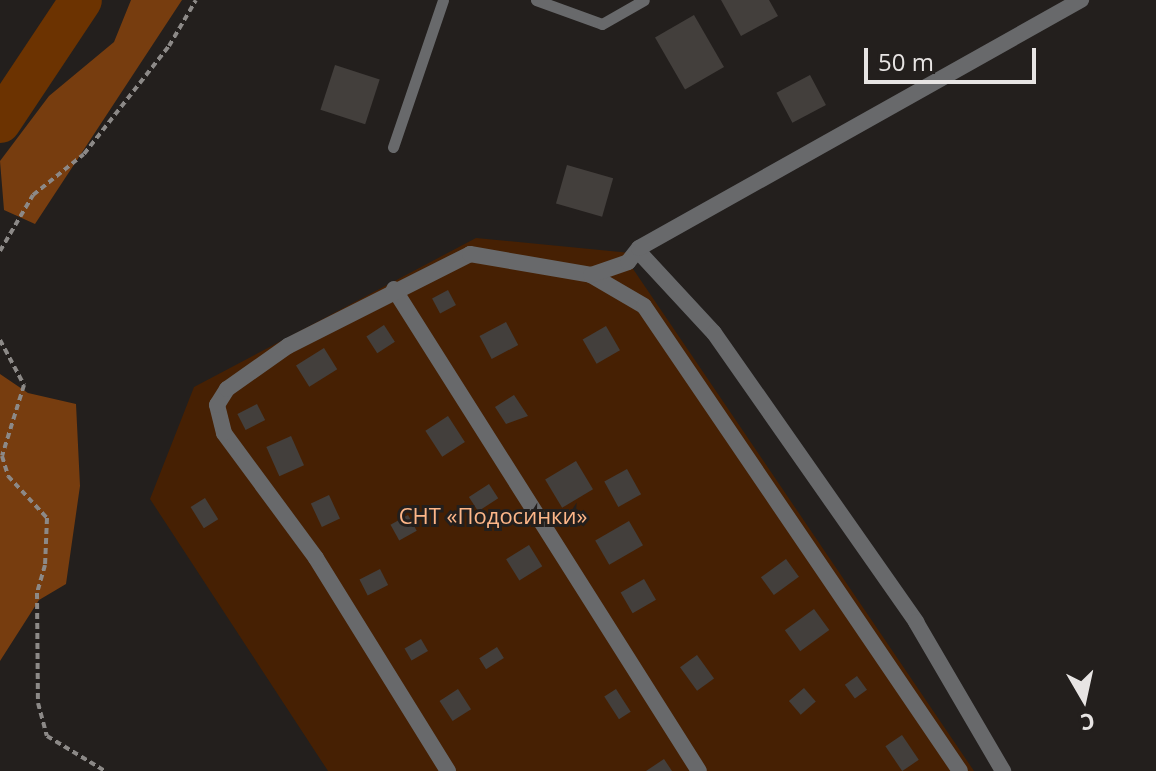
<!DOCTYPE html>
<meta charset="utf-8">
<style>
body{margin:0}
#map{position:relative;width:1156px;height:771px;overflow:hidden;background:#231f1d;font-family:"Open Sans",sans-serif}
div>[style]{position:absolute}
.green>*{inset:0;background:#462003}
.forest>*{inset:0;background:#773d0f}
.river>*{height:42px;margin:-21px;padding:0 21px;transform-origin:21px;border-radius:21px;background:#6c3301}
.building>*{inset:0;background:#433f3c;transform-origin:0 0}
.path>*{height:4px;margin-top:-2px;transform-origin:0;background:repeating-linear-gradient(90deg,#8c8987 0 6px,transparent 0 10px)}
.service>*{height:11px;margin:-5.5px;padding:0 5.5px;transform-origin:5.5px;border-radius:5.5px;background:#68696b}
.minor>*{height:16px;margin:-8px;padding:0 8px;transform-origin:8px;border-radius:8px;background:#68696b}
span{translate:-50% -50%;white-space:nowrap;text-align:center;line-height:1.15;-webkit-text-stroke:6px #231f1d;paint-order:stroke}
.park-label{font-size:22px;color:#fdb688}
.north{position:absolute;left:1044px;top:659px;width:80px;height:80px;-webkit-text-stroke:6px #231f1d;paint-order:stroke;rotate:171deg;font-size:22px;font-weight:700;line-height:32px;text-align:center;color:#e7e4e3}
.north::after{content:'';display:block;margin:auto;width:28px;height:36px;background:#e7e4e3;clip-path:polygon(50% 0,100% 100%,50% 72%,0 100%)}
.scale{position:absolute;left:864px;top:48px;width:172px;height:36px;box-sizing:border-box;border:4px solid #e7e4e3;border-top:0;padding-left:10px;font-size:24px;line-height:28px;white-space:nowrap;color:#e7e4e3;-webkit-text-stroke:6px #231f1d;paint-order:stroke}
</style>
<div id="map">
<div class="green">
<div style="clip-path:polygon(476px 238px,641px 254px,629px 263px,974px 771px,328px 771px,150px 499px,194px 387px)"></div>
</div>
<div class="forest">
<div style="clip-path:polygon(131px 0,182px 0,35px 224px,4px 210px,0 161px,49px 96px,114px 42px)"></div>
<div style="clip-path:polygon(0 374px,28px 393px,76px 404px,80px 486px,66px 584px,39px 600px,0 661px)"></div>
</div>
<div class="river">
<div style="left:0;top:122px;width:146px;rotate:-56.4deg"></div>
</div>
<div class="building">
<div style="clip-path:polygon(721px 0,769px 0,778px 16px,741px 36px)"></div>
<div style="left:694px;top:15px;width:60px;height:45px;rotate:60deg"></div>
<div style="left:335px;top:65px;width:47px;height:47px;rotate:18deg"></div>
<div style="left:810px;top:75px;width:34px;height:38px;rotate:62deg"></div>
<div style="left:567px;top:165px;width:48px;height:40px;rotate:16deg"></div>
<div style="left:448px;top:290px;width:17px;height:18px;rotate:62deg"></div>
<div style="left:506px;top:322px;width:26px;height:30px;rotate:62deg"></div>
<div style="left:384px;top:325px;width:20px;height:21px;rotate:57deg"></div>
<div style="left:606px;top:326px;width:28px;height:27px;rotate:60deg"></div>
<div style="left:324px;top:348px;width:25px;height:33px;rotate:58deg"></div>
<div style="clip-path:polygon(514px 395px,528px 416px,506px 424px,495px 407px)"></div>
<div style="left:257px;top:404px;width:18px;height:22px;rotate:63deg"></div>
<div style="left:448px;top:416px;width:31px;height:27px;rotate:57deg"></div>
<div style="left:291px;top:436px;width:32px;height:27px;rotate:66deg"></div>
<div style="left:576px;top:461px;width:33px;height:36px;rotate:59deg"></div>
<div style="left:627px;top:469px;width:29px;height:26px;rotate:61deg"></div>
<div style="left:489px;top:484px;width:17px;height:24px;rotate:57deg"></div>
<div style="left:329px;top:495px;width:26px;height:20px;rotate:65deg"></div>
<div style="left:205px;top:498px;width:25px;height:17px;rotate:58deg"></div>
<div style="left:408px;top:515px;width:18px;height:20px;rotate:61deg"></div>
<div style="left:629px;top:521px;width:28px;height:39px;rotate:60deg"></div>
<div style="left:529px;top:545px;width:25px;height:27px;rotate:58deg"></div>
<div style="left:786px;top:559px;width:22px;height:31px;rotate:54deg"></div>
<div style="left:380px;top:569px;width:18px;height:23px;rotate:63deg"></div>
<div style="left:644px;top:579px;width:24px;height:27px;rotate:60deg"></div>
<div style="left:814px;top:609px;width:26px;height:36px;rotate:54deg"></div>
<div style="left:421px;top:639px;width:14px;height:19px;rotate:60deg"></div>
<div style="left:497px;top:647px;width:13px;height:21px;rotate:58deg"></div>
<div style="left:697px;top:655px;width:29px;height:21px;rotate:54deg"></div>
<div style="left:857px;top:676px;width:17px;height:15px;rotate:54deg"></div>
<div style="left:804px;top:688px;width:18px;height:20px;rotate:49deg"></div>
<div style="left:458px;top:689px;width:24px;height:22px;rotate:57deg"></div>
<div style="left:616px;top:689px;width:27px;height:14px;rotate:57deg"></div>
<div style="left:902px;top:735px;width:30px;height:20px;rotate:56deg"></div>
<div style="clip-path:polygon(664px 759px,672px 771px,646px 771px)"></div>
</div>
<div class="path">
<div style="left:0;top:251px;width:65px;rotate:-59.5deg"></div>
<div style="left:33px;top:195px;width:65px;rotate:-38.8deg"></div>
<div style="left:84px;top:154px;width:137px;rotate:-51.8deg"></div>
<div style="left:169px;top:46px;width:53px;rotate:-59.6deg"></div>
<div style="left:0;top:340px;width:51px;rotate:61.9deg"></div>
<div style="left:24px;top:385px;width:74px;rotate:107.2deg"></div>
<div style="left:2px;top:456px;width:21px;rotate:73deg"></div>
<div style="left:8px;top:476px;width:57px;rotate:47.1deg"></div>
<div style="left:47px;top:518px;width:47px;rotate:92.4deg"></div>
<div style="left:45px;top:565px;width:29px;rotate:106deg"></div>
<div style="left:37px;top:593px;width:110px;rotate:89.5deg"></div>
<div style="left:38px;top:703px;width:34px;rotate:75deg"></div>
<div style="left:47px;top:736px;width:68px;rotate:31.1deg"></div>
</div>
<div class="service">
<div style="left:536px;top:0;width:70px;rotate:20deg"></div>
<div style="left:602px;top:24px;width:48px;rotate:-29.7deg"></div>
<div style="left:393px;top:147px;width:155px;rotate:-71.2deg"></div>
</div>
<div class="minor">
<div style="left:639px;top:252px;width:110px;rotate:47.2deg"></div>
<div style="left:714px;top:333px;width:353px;rotate:55deg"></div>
<div style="left:916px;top:622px;width:173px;rotate:59.7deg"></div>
<div style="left:591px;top:275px;width:61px;rotate:30.3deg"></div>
<div style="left:644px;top:306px;width:562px;rotate:55.8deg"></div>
<div style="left:394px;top:289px;width:570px;rotate:57.68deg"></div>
<div style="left:448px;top:771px;width:251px;rotate:-121.8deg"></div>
<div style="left:316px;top:558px;width:155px;rotate:-126.4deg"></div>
<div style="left:224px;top:433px;width:29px;rotate:-104deg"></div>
<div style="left:217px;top:405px;width:19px;rotate:-58deg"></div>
<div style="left:227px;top:389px;width:75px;rotate:-35.2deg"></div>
<div style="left:288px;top:346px;width:204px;rotate:-26.8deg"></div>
<div style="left:470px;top:254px;width:123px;rotate:9.8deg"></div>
<div style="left:591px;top:275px;width:39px;rotate:-19deg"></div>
<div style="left:628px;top:262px;width:18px;rotate:-52deg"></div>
<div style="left:639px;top:248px;width:507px;rotate:-29.3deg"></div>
</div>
<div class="park-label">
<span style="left:493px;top:516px">СНТ «Подосинки»</span>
</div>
<div class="north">С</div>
<div class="scale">50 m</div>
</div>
